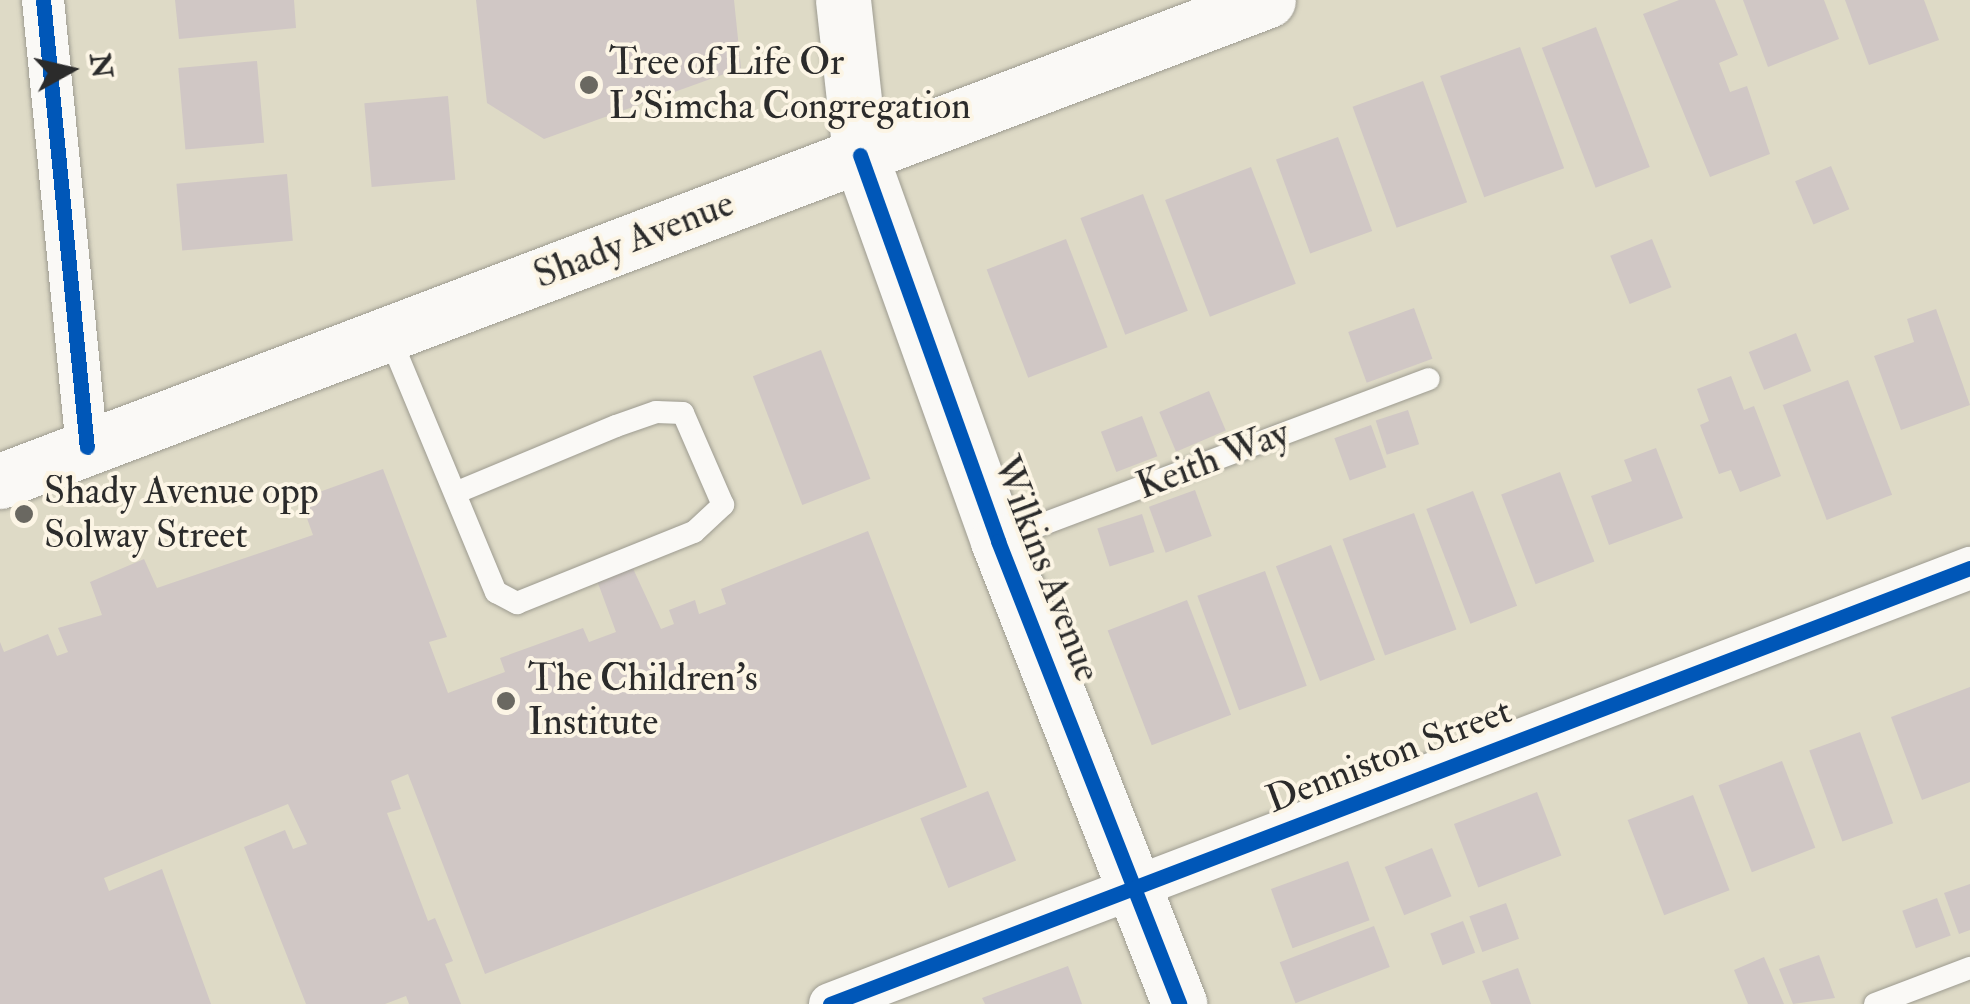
<!DOCTYPE html>
<style>
body{margin:0}
#map{position:relative;width:1970px;height:1004px;overflow:hidden;background:#dedac6;font-family:"IM FELL Double Pica",serif}
div>[style]{position:absolute}
.building>*{inset:0;background:#d0c7c5;transform-origin:0 0}
.roads{filter:drop-shadow(0 0 2px #9d9b90) drop-shadow(0 0 2px #9d9b90)}
.service>*{height:22px;margin:-11px;padding:0 11px;transform-origin:11px;border-radius:11px;background:#faf9f6}
.minor>*{height:42px;margin:-21px;padding:0 21px;transform-origin:21px;border-radius:21px;background:#faf9f6}
.secondary>*{height:55px;margin:-27.5px;padding:0 27.5px;transform-origin:27.5px;border-radius:27.5px;background:#faf9f6}
.primary>*{height:55px;margin:-27.5px;padding:0 27.5px;transform-origin:27.5px;border-radius:27.5px;background:#faf9f6}
.cycleway>*{height:15px;margin:-7.5px;padding:0 7.5px;transform-origin:7.5px;border-radius:7.5px;background:#0057b8}
.dots>*{width:28px;height:28px;translate:-50% -50%;box-sizing:border-box;border:5px solid #fcf5e5;border-radius:50%}
span{translate:-50% -50%;white-space:nowrap;text-align:center;line-height:1.15;-webkit-text-stroke:8px #fcf5e5;paint-order:stroke}
.poi-label{font-size:38px;color:#2b2b2b}
.left{translate:0 -50%;text-align:left}
.street-label{font-size:38px;color:#2b2b2b}
.north{position:absolute;left:20px;top:20px;width:100px;height:100px;-webkit-text-stroke:8px #fcf5e5;paint-order:stroke;rotate:82deg;font-size:28px;font-weight:700;line-height:40px;text-align:center;color:#2b2b2b}
.north::after{content:'';display:block;margin:auto;width:35px;height:45px;background:#2b2b2b;clip-path:polygon(50% 0,100% 100%,50% 72%,0 100%)}
</style>
<div id="map">
<div class="building">
<div style="clip-path:polygon(175px 0,294px 0,296px 28px,179px 39px)"></div>
<div style="clip-path:polygon(476px 0,734px 0,741px 68px,544px 139px,487px 103px)"></div>
<div style="clip-path:polygon(1679px 0,1715px 0,1738px 55px,1719px 63px,1730px 92px,1747px 86px,1770px 154px,1710px 177px,1643px 14px)"></div>
<div style="clip-path:polygon(1743px 0,1824px 0,1839px 39px,1768px 67px)"></div>
<div style="clip-path:polygon(1845px 0,1924px 0,1939px 40px,1869px 65px)"></div>
<div style="left:1596px;top:27px;width:150px;height:58px;rotate:69deg"></div>
<div style="left:1520px;top:47px;width:129px;height:85px;rotate:70deg"></div>
<div style="left:257px;top:61px;width:82px;height:79px;rotate:85deg"></div>
<div style="left:1423px;top:81px;width:129px;height:75px;rotate:70deg"></div>
<div style="left:448px;top:96px;width:84px;height:84px;rotate:85deg"></div>
<div style="left:1338px;top:137px;width:100px;height:66px;rotate:70deg"></div>
<div style="left:1831px;top:166px;width:47px;height:39px;rotate:67deg"></div>
<div style="left:1251px;top:167px;width:125px;height:92px;rotate:69deg"></div>
<div style="left:287px;top:174px;width:67px;height:111px;rotate:85deg"></div>
<div style="left:1143px;top:194px;width:125px;height:67px;rotate:69deg"></div>
<div style="left:1066px;top:239px;width:116px;height:85px;rotate:69deg"></div>
<div style="left:1652px;top:239px;width:52px;height:45px;rotate:68deg"></div>
<div style="left:1414px;top:308px;width:54px;height:70px;rotate:70deg"></div>
<div style="clip-path:polygon(1936px 309px,1970px 405px,1901px 430px,1874px 356px,1914px 342px,1907px 319px)"></div>
<div style="left:1796px;top:333px;width:41px;height:51px;rotate:68deg"></div>
<div style="left:821px;top:350px;width:138px;height:73px;rotate:69deg"></div>
<div style="clip-path:polygon(1731px 376px,1744px 410px,1754px 406px,1781px 476px,1740px 492px,1731px 470px,1719px 474px,1700px 425px,1709px 421px,1697px 389px)"></div>
<div style="left:1848px;top:380px;width:123px;height:70px;rotate:69deg"></div>
<div style="left:1209px;top:391px;width:43px;height:54px;rotate:67deg"></div>
<div style="left:1408px;top:410px;width:36px;height:34px;rotate:72deg"></div>
<div style="left:1142px;top:416px;width:43px;height:44px;rotate:69deg"></div>
<div style="left:1371px;top:425px;width:45px;height:39px;rotate:70deg"></div>
<div style="clip-path:polygon(1656px 448px,1683px 518px,1609px 545px,1591px 496px,1632px 481px,1624px 460px)"></div>
<div style="clip-path:polygon(383px 469px,447px 637px,429px 642px,448px 693px,505px 672px,500px 658px,583px 628px,589px 642px,616px 632px,595px 575px,630px 562px,661px 629px,674px 624px,669px 610px,695px 600px,699px 614px,726px 604px,721px 589px,868px 531px,967px 787px,485px 974px,408px 774px,391px 781px,401px 809px,387px 813px,428px 921px,435px 918px,453px 961px,445px 964px,461px 1004px,409px 1004px,406px 996px,385px 1004px,306px 1004px,244px 847px,285px 830px,293px 849px,307px 844px,288px 804px,104px 878px,109px 891px,162px 869px,211px 1004px,0 1004px,0 642px,4px 652px,48px 634px,57px 656px,68px 652px,58px 628px,102px 615px,90px 582px,144px 559px,157px 588px,313px 535px,300px 499px)"></div>
<div style="left:1560px;top:472px;width:96px;height:63px;rotate:69deg"></div>
<div style="left:1195px;top:490px;width:49px;height:49px;rotate:70deg"></div>
<div style="left:1473px;top:491px;width:123px;height:50px;rotate:69deg"></div>
<div style="left:1414px;top:513px;width:124px;height:76px;rotate:70deg"></div>
<div style="left:1142px;top:514px;width:40px;height:47px;rotate:72deg"></div>
<div style="left:1331px;top:545px;width:123px;height:59px;rotate:69deg"></div>
<div style="left:1265px;top:571px;width:122px;height:72px;rotate:70deg"></div>
<div style="left:1187px;top:600px;width:123px;height:85px;rotate:69deg"></div>
<div style="clip-path:polygon(1970px 687px,1970px 782px,1922px 800px,1891px 717px)"></div>
<div style="left:1860px;top:732px;width:97px;height:54px;rotate:70deg"></div>
<div style="left:1782px;top:761px;width:93px;height:68px;rotate:69deg"></div>
<div style="left:988px;top:791px;width:75px;height:73px;rotate:68deg"></div>
<div style="left:1537px;top:792px;width:68px;height:89px;rotate:69deg"></div>
<div style="left:1693px;top:795px;width:102px;height:70px;rotate:69deg"></div>
<div style="left:1432px;top:848px;width:52px;height:51px;rotate:68deg"></div>
<div style="left:1348px;top:861px;width:63px;height:82px;rotate:70deg"></div>
<div style="clip-path:polygon(1970px 884px,1970px 930px,1959px 934px,1944px 893px)"></div>
<div style="left:1937px;top:898px;width:40px;height:37px;rotate:70deg"></div>
<div style="left:1506px;top:903px;width:38px;height:39px;rotate:70deg"></div>
<div style="left:1463px;top:921px;width:34px;height:35px;rotate:69deg"></div>
<div style="left:1374px;top:926px;width:44px;height:101px;rotate:69deg"></div>
<div style="clip-path:polygon(1819px 955px,1835px 998px,1793px 1004px,1779px 969px)"></div>
<div style="clip-path:polygon(1764px 957px,1784px 1004px,1748px 1004px,1734px 970px)"></div>
<div style="clip-path:polygon(1068px 966px,1082px 1004px,985px 1004px,982px 998px)"></div>
<div style="clip-path:polygon(1518px 968px,1531px 1004px,1491px 1004px,1482px 981px)"></div>
</div>
<div class="roads">
<div class="service">
<div style="left:388px;top:333px;width:281px;rotate:67.4deg"></div>
<div style="left:496px;top:592px;width:24px;rotate:28deg"></div>
<div style="left:517px;top:603px;width:191px;rotate:-21.9deg"></div>
<div style="left:694px;top:532px;width:40px;rotate:-43deg"></div>
<div style="left:723px;top:505px;width:100px;rotate:-113.5deg"></div>
<div style="left:683px;top:413px;width:27px;rotate:-178deg"></div>
<div style="left:656px;top:412px;width:42px;rotate:160.7deg"></div>
<div style="left:616px;top:426px;width:174px;rotate:157.4deg"></div>
<div style="left:998px;top:541px;width:460px;rotate:-20.6deg"></div>
<div style="left:1875px;top:1004px;width:102px;rotate:-20.8deg"></div>
</div>
<div class="minor">
<div style="left:43px;top:0;width:449px;rotate:84.4deg"></div>
<div style="left:830px;top:1004px;width:1221px;rotate:-20.93deg"></div>
</div>
<div class="secondary">
<div style="left:843px;top:0;width:156px;rotate:83.7deg"></div>
<div style="left:860px;top:155px;width:410px;rotate:70.3deg"></div>
<div style="left:998px;top:541px;width:497px;rotate:68.6deg"></div>
</div>
<div class="primary">
<div style="left:0;top:481px;width:1356px;rotate:-20.77deg"></div>
</div>
</div>
<div class="cycleway">
<div style="left:43px;top:0;width:449px;rotate:84.4deg"></div>
<div style="left:860px;top:155px;width:410px;rotate:70.3deg"></div>
<div style="left:998px;top:541px;width:497px;rotate:68.6deg"></div>
<div style="left:830px;top:1004px;width:1221px;rotate:-20.93deg"></div>
</div>
<div class="dots">
<div style="left:589px;top:85px;background:#6a6861"></div>
<div style="left:24px;top:514px;background:#6a6861"></div>
<div style="left:506px;top:701px;background:#6a6861"></div>
</div>
<div class="poi-label">
<span class="left" style="left:609px;top:85px">Tree of Life Or<br>L'Simcha Congregation</span>
<span class="left" style="left:44px;top:514px">Shady Avenue opp<br>Solway Street</span>
<span class="left" style="left:528px;top:701px">The Children's<br>Institute</span>
</div>
<div class="street-label">
<span style="left:634px;top:240px;rotate:-21deg">Shady Avenue</span>
<span style="left:1213px;top:460px;rotate:-21deg">Keith Way</span>
<span style="left:1046px;top:569px;rotate:69deg">Wilkins Avenue</span>
<span style="left:1389px;top:756px;rotate:-21deg">Denniston Street</span>
</div>
<div class="north">N</div>
</div>
